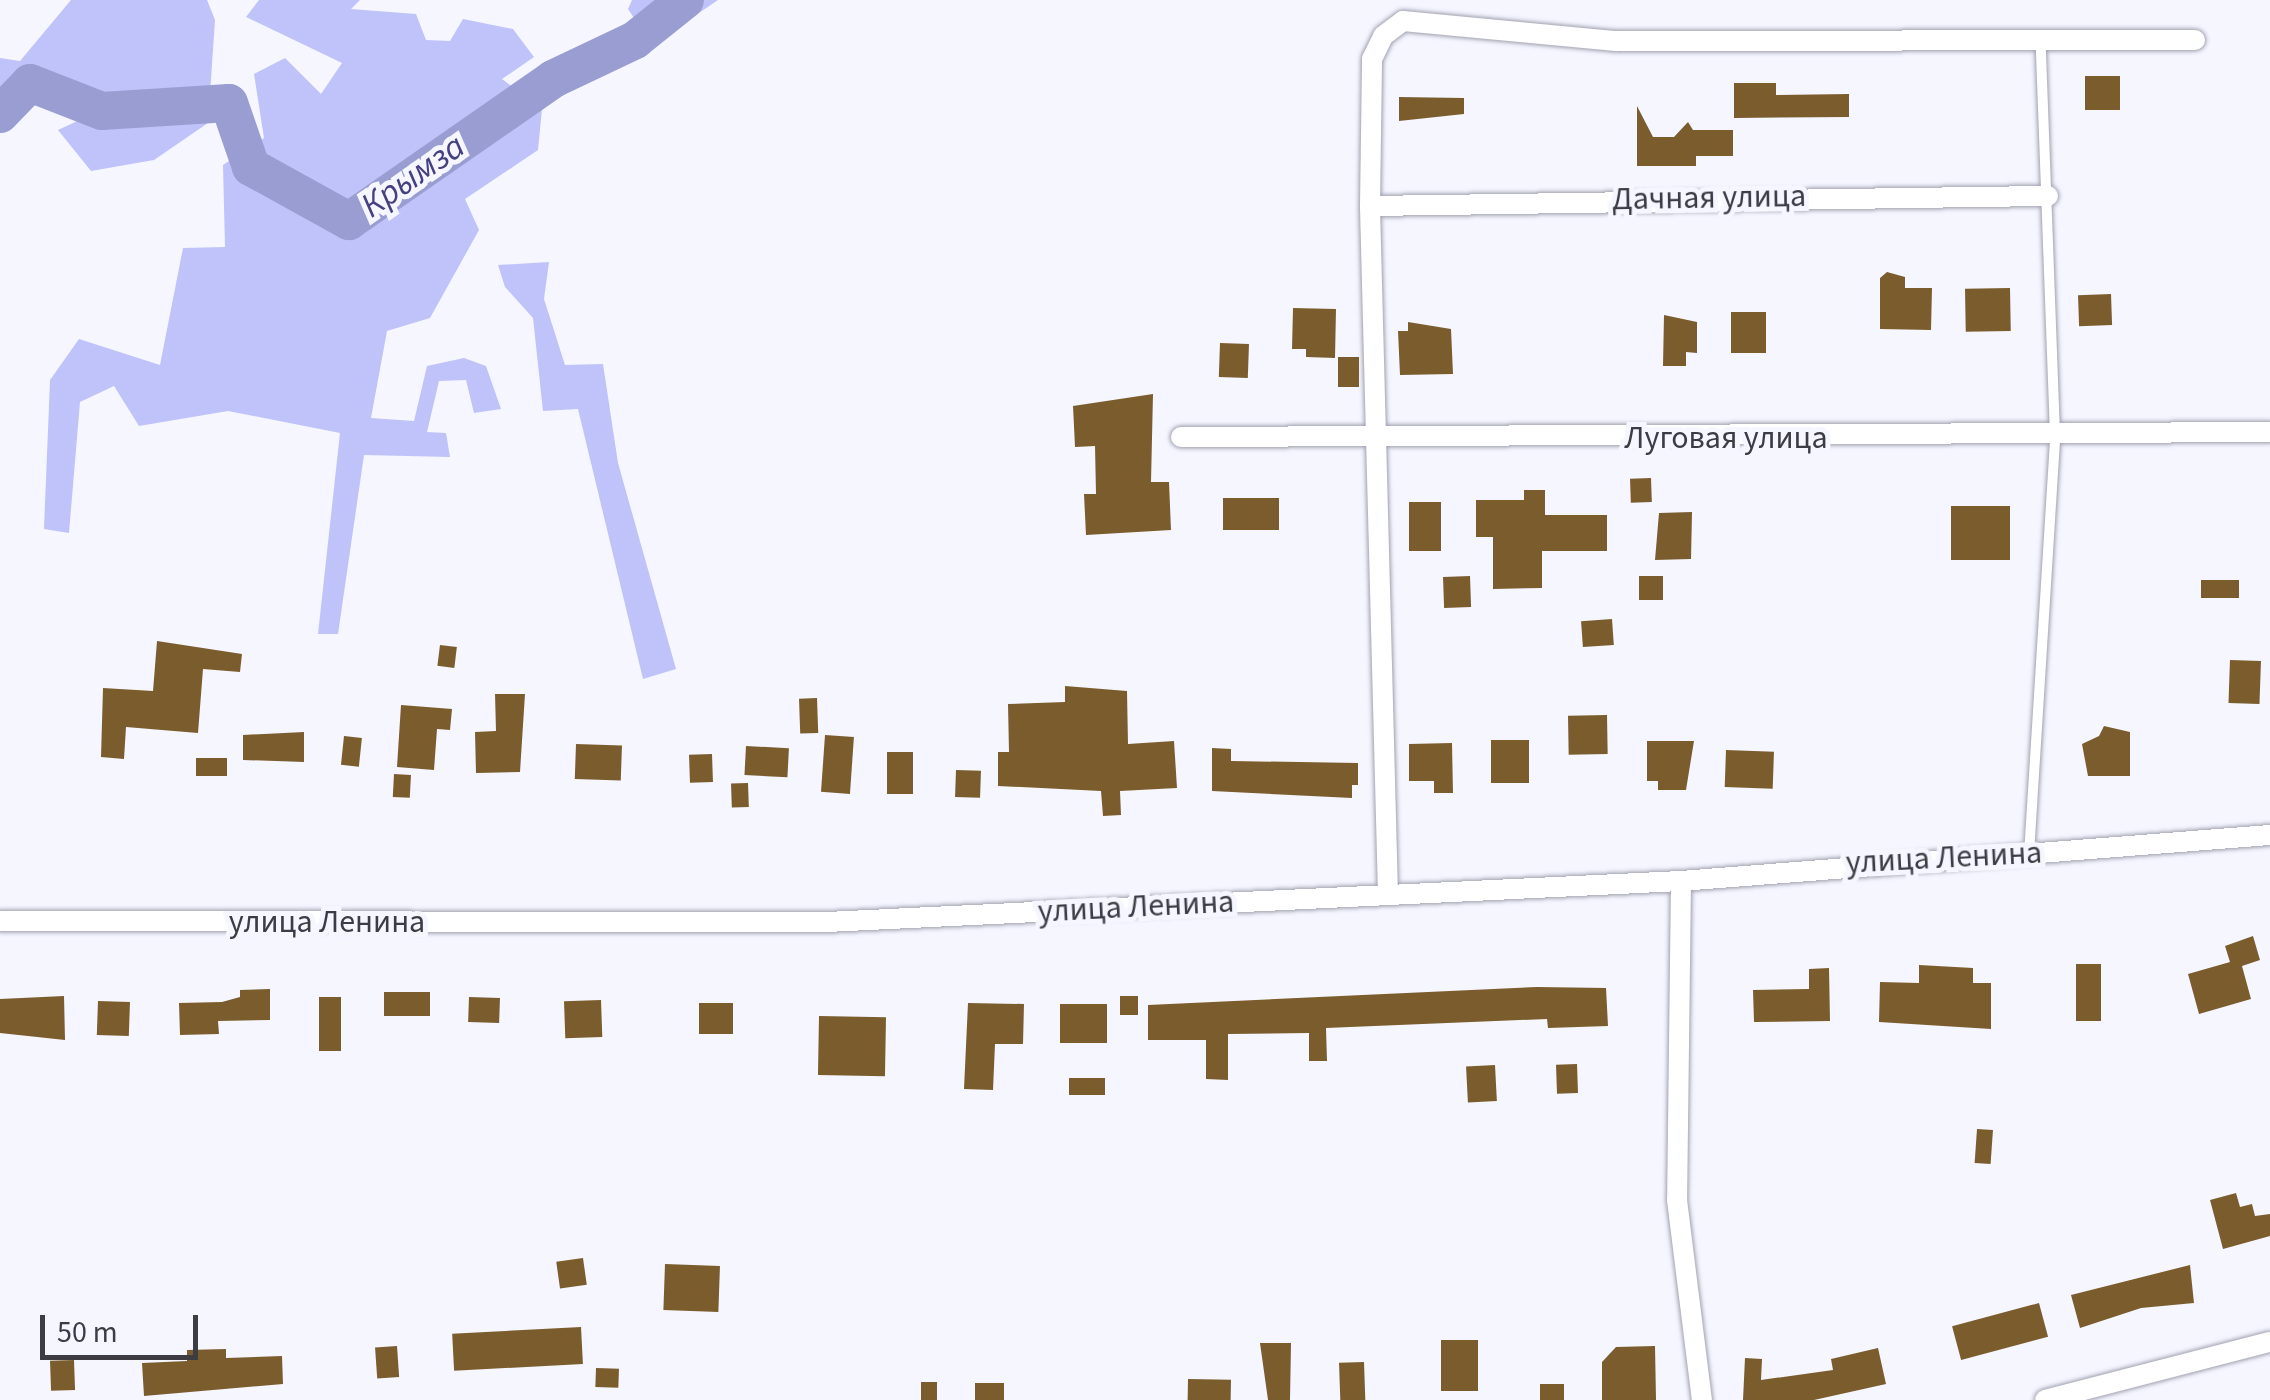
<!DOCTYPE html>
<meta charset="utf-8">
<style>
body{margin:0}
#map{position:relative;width:2270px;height:1400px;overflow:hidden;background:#f5f6ff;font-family:"Source Sans 3",sans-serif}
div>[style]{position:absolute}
.forest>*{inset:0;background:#c0c3f9}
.river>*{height:38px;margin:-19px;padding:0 19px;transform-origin:19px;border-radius:19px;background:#9a9dd1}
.building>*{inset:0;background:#7b5c2d;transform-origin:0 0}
.roads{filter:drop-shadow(0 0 2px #a1a2b0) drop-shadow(0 0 2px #a1a2b0)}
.service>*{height:10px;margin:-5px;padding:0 5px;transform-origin:5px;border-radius:5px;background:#fff}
.minor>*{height:20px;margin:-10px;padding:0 10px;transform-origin:10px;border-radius:10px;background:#fff}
span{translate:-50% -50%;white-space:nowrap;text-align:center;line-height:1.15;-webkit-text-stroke:10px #f5f6ff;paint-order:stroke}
.street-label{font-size:32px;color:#3c3c42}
.water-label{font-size:35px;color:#434182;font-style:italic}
.scale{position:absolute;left:40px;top:1315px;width:158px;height:45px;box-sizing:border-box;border:5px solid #3c3c42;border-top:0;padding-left:12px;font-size:30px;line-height:35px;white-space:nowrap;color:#3c3c42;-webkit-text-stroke:8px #f5f6ff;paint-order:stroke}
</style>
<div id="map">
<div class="forest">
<div style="clip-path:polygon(71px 0,207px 0,215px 20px,208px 123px,154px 160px,91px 171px,58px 130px,127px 98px,50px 77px,0 106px,0 58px,20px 61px)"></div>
<div style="clip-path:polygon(259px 0,360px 0,351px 9px,416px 14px,426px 40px,450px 41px,463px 19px,513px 29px,534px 57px,502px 79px,542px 109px,538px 150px,465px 199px,479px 230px,430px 318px,387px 331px,371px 418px,414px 421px,427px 366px,464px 358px,486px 366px,501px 409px,474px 413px,466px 380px,439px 381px,427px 432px,446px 433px,450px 457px,364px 455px,338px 634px,318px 634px,340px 433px,228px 411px,139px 426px,114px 386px,80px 402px,69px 533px,44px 529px,50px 380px,79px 339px,160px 365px,183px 248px,225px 247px,223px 165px,264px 138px,254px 74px,285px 58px,321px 94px,342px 63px,246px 17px)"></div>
<div style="clip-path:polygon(632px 0,718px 0,652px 45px,628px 9px)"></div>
<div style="clip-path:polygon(549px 262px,544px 299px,565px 365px,603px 364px,618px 463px,676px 669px,643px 679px,578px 409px,543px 411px,533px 318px,505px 287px,498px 265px)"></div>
</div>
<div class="river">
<div style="left:0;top:114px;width:43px;rotate:-45.9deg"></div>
<div style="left:30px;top:83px;width:77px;rotate:21.3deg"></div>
<div style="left:102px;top:111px;width:127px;rotate:-3.6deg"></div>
<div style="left:229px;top:103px;width:68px;rotate:71deg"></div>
<div style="left:251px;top:167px;width:112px;rotate:28.9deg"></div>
<div style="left:349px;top:221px;width:249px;rotate:-34.8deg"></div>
<div style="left:553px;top:79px;width:91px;rotate:-25.4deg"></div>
<div style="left:635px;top:40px;width:64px;rotate:-38.7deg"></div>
</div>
<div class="building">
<div style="left:2085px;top:76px;width:35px;height:34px"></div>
<div style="clip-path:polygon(1734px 83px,1776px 83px,1776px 95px,1849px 94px,1849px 117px,1734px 118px)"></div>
<div style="clip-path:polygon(1399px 97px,1464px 98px,1464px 114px,1399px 121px)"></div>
<div style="clip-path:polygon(1637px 106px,1653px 137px,1674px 137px,1688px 122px,1693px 130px,1733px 130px,1733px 156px,1696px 156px,1696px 166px,1637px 166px)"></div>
<div style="clip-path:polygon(1887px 272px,1905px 277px,1905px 288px,1932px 288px,1931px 330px,1880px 329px,1880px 278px)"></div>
<div style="left:2010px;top:288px;width:43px;height:45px;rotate:89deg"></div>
<div style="left:2111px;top:294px;width:31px;height:33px;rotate:88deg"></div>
<div style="clip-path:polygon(1293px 308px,1336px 309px,1335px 358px,1306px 357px,1306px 349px,1292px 349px)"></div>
<div style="left:1766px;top:312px;width:41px;height:35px;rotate:90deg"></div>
<div style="clip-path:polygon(1664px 315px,1697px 322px,1697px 353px,1686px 352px,1686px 366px,1663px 366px)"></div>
<div style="clip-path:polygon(1408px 322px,1451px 329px,1453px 374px,1400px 375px,1398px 331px,1408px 331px)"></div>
<div style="left:1220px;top:343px;width:29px;height:34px;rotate:2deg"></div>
<div style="left:1338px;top:357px;width:21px;height:30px"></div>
<div style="clip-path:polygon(1153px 394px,1151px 482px,1169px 482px,1171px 530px,1086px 535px,1084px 494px,1096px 494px,1095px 446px,1075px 447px,1073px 406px)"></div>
<div style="left:1651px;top:478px;width:24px;height:21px;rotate:88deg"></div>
<div style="clip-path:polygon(1524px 490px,1545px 490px,1545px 515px,1607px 515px,1607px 551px,1542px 551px,1542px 588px,1493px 589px,1493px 537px,1476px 537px,1476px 500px,1524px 500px)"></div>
<div style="left:1279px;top:498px;width:32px;height:56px;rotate:90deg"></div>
<div style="left:1409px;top:502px;width:32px;height:49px"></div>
<div style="left:1951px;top:506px;width:59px;height:54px"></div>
<div style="clip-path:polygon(1692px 512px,1691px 559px,1655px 560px,1659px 513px)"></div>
<div style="left:1470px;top:576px;width:31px;height:27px;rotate:88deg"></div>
<div style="left:1639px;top:576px;width:24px;height:24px"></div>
<div style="left:2201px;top:580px;width:38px;height:18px"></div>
<div style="left:1612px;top:619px;width:26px;height:31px;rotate:86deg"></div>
<div style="clip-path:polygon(157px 641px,242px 654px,240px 672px,203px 669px,198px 733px,126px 727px,124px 759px,101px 757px,103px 688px,153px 691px)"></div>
<div style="left:440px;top:645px;width:17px;height:21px;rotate:7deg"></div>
<div style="left:2230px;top:660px;width:31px;height:43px;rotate:2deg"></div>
<div style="clip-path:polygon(1065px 686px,1127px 691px,1128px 744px,1174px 741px,1177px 788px,1120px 791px,1121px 815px,1103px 816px,1101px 791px,998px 786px,998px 752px,1009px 752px,1008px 704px,1065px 702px)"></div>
<div style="clip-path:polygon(495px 694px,525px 694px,520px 772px,476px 773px,475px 732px,496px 731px)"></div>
<div style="left:817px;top:698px;width:35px;height:18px;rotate:88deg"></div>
<div style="clip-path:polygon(401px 705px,452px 709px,450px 730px,437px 729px,434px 770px,397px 767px)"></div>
<div style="left:1607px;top:715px;width:39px;height:39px;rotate:89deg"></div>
<div style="clip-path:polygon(2104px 726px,2130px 732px,2130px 776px,2088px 776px,2082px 744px,2099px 736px)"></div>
<div style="clip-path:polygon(304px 732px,304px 762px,243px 760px,243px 735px)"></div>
<div style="left:825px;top:735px;width:29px;height:57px;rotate:4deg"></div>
<div style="left:344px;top:736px;width:18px;height:29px;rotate:6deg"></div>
<div style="left:1491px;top:740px;width:38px;height:43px"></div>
<div style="clip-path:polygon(1647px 741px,1694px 741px,1686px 790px,1658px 790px,1658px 781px,1647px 781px)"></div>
<div style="clip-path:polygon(1452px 743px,1453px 793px,1434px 793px,1434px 781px,1409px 781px,1409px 744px)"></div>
<div style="left:576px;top:744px;width:46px;height:35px;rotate:2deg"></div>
<div style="left:746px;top:746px;width:43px;height:29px;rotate:3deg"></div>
<div style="clip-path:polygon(1212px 748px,1231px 749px,1231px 761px,1358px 763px,1358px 785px,1352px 785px,1352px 798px,1212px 791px)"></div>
<div style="left:1726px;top:750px;width:48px;height:37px;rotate:2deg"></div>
<div style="left:887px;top:752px;width:26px;height:42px"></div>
<div style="left:712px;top:754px;width:28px;height:23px;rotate:88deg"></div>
<div style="left:196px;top:758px;width:31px;height:18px"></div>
<div style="left:956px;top:770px;width:25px;height:27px;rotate:2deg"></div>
<div style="left:394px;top:774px;width:17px;height:23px;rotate:3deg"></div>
<div style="left:748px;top:783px;width:24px;height:17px;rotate:88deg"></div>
<div style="clip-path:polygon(2253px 936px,2260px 960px,2242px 966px,2251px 999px,2199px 1014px,2188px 974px,2230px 962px,2225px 946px)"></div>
<div style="left:2076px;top:964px;width:25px;height:57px"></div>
<div style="clip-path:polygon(1919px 965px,1973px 968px,1973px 983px,1991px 983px,1991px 1029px,1879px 1022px,1880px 982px,1919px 983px)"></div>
<div style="clip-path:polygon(1829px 968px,1830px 1021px,1754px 1022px,1753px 990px,1809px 989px,1809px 969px)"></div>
<div style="clip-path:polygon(1537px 987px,1606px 988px,1608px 1026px,1548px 1028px,1547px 1019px,1326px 1028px,1327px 1061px,1309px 1061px,1309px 1033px,1228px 1034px,1228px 1080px,1206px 1079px,1206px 1040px,1148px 1040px,1148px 1005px)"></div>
<div style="clip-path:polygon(270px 989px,270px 1020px,218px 1021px,219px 1034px,180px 1035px,179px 1003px,222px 1002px,240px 997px,240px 990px)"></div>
<div style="left:384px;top:992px;width:46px;height:24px"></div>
<div style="clip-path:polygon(64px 996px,65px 1040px,0 1033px,0 999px)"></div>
<div style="left:1120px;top:996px;width:18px;height:19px"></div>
<div style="left:319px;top:997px;width:22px;height:54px"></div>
<div style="left:469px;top:997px;width:31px;height:25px;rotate:2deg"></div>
<div style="left:601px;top:1000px;width:37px;height:37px;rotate:88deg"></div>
<div style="left:98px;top:1001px;width:32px;height:34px;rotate:2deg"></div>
<div style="left:699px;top:1003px;width:34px;height:31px"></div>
<div style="clip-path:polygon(968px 1003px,1024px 1004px,1023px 1044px,995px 1044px,993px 1090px,964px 1089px)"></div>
<div style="left:1107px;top:1004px;width:39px;height:47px;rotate:90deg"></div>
<div style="left:819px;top:1016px;width:67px;height:59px;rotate:1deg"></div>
<div style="left:1577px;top:1064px;width:29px;height:21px;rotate:88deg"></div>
<div style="left:1495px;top:1065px;width:36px;height:29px;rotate:87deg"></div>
<div style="left:1105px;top:1078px;width:17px;height:36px;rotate:90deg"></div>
<div style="left:1977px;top:1129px;width:16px;height:34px;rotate:4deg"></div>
<div style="clip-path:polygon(2236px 1193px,2240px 1207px,2252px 1204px,2255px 1216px,2270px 1214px,2270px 1236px,2223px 1249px,2210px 1200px)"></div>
<div style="left:583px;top:1258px;width:27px;height:27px;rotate:82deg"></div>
<div style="left:665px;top:1264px;width:55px;height:46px;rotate:2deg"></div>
<div style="clip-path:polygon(2190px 1265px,2194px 1303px,2141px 1308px,2080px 1328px,2071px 1295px)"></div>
<div style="left:2039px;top:1303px;width:35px;height:90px;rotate:75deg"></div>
<div style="left:581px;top:1327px;width:37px;height:129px;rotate:87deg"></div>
<div style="left:1441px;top:1340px;width:37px;height:51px"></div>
<div style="clip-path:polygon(1260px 1343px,1291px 1343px,1290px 1400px,1268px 1400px)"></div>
<div style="left:397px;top:1346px;width:31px;height:22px;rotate:86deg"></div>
<div style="clip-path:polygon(1655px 1346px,1656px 1400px,1602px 1400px,1602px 1362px,1616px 1347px)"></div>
<div style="clip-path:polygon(1878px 1348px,1886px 1384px,1814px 1400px,1743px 1400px,1745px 1358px,1762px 1359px,1761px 1380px,1833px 1370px,1831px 1359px)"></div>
<div style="clip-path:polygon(226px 1349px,226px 1358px,282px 1356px,283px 1384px,144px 1396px,142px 1363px,187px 1361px,187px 1350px)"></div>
<div style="left:74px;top:1360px;width:30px;height:24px;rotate:88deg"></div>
<div style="left:1364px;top:1362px;width:38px;height:25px;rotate:88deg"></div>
<div style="left:596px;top:1368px;width:23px;height:19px;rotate:2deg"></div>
<div style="left:1188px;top:1379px;width:43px;height:21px;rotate:1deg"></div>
<div style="left:921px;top:1382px;width:16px;height:18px"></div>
<div style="left:975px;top:1383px;width:29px;height:17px"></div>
<div style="left:1540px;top:1384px;width:24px;height:16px"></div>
</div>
<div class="roads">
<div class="service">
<div style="left:2029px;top:854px;width:420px;rotate:-86.4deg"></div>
<div style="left:2055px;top:435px;width:391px;rotate:-92.1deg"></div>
</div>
<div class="minor">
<div style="left:1370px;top:206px;width:678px;rotate:-0.85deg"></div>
<div style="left:1181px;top:437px;width:1089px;rotate:-0.26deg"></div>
<div style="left:1681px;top:881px;width:319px;rotate:90.7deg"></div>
<div style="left:1677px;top:1200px;width:202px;rotate:82.9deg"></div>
<div style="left:1388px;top:895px;width:689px;rotate:-91.5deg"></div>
<div style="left:1370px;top:206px;width:147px;rotate:-89.2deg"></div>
<div style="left:1372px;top:59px;width:25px;rotate:-64deg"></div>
<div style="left:1383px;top:36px;width:25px;rotate:-37deg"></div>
<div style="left:1403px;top:21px;width:214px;rotate:5.4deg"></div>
<div style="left:1616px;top:41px;width:579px;rotate:-0.1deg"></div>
<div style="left:0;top:921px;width:827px;rotate:0.07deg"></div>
<div style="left:827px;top:922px;width:855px;rotate:-2.75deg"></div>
<div style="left:1681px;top:881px;width:591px;rotate:-4.47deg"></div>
<div style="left:2045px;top:1400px;width:232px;rotate:-14.5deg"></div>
</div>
</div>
<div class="street-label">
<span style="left:1709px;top:198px;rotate:-1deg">Дачная улица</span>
<span style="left:1726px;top:438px">Луговая улица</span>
<span style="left:1944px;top:858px;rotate:-3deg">улица Ленина</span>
<span style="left:1136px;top:907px;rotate:-3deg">улица Ленина</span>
<span style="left:327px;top:922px">улица Ленина</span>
</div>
<div class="water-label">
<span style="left:413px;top:176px;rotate:-35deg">Крымза</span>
</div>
<div class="scale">50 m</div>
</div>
